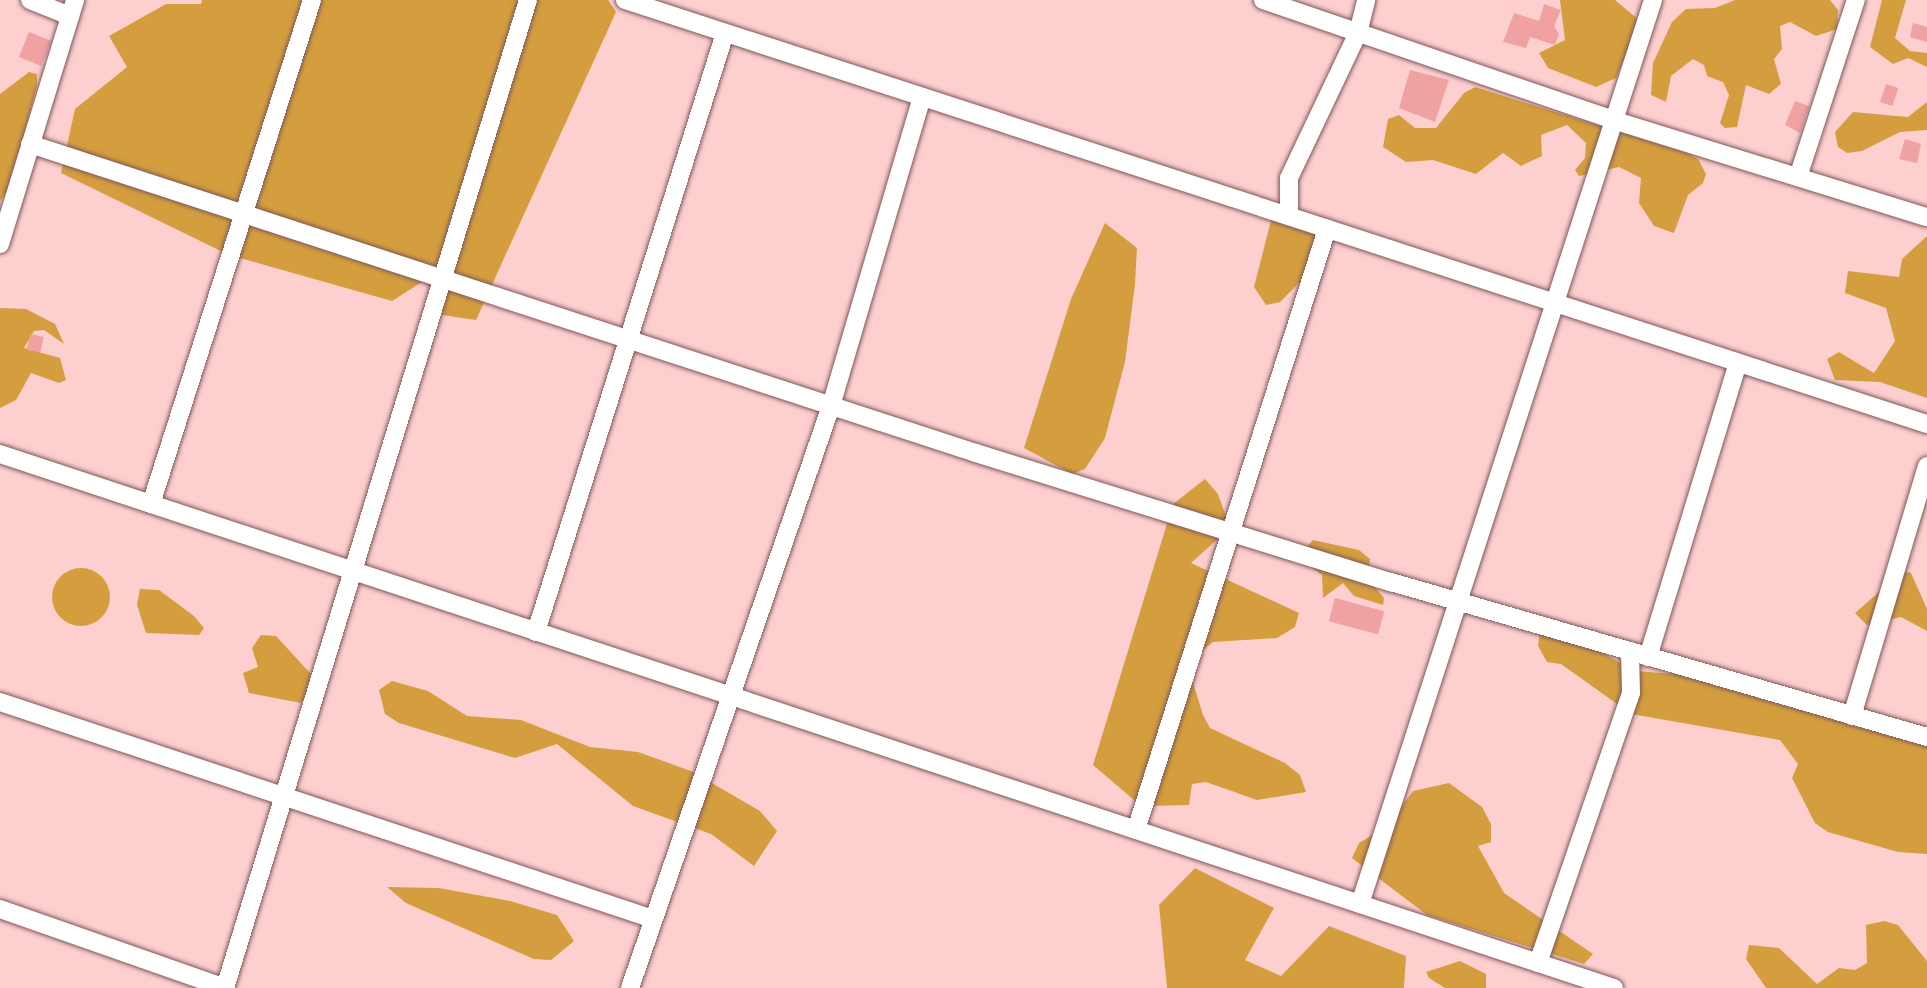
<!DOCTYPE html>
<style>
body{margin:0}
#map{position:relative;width:1927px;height:988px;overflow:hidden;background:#fdcfcf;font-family:Roboto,sans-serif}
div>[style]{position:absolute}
.forest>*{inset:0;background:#d49e3f}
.round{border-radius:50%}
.building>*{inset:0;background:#f0a1a2;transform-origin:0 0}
.roads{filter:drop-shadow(0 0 2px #7e5758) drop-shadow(0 0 2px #7e5758)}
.minor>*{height:18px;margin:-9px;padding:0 9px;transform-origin:9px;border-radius:9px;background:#fff}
span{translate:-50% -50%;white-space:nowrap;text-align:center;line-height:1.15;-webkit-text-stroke:6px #fdcfcf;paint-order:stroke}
</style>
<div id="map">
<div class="forest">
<div style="clip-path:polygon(202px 0,608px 0,616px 12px,476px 320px,442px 315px,438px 290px,422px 282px,392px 301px,229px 255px,61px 173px,75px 109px,127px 67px,109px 36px,166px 4px,201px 4px)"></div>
<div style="clip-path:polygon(1560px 0,1615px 0,1640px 21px,1616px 78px,1596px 87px,1548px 68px,1539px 53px,1565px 40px)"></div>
<div style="clip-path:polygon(1735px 0,1830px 0,1838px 10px,1837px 29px,1816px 36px,1790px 22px,1780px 26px,1782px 49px,1774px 59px,1781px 84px,1769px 94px,1746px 85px,1737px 127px,1725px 128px,1720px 123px,1729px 95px,1723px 82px,1707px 76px,1704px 65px,1693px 59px,1671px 76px,1666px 102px,1651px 95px,1653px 63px,1672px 22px,1686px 9px,1715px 8px)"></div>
<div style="clip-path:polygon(1882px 0,1906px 0,1895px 38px,1910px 51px,1927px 53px,1927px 67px,1908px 58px,1893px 64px,1870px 47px)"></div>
<div style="clip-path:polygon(29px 72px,37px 74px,37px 86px,24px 134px,21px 171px,0 201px,0 94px)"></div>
<div style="clip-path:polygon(1475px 87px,1687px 153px,1698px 159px,1706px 174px,1703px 183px,1688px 195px,1674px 233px,1654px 226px,1639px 203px,1641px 178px,1619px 167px,1579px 176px,1575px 170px,1585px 158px,1586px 143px,1567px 125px,1541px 135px,1542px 156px,1521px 166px,1503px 153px,1476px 174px,1433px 160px,1406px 162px,1383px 147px,1388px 119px,1399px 115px,1415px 128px,1436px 128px,1464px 93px)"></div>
<div style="clip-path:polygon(1927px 102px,1927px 130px,1900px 132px,1862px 151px,1847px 153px,1838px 147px,1835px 132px,1853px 112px,1908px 117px)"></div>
<div style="clip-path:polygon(1275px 205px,1324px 221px,1312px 270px,1280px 302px,1266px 305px,1254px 287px)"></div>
<div style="clip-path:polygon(1105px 223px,1137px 248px,1135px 284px,1125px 362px,1105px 438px,1085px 469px,1072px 474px,1024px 448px,1071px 299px)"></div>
<div style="clip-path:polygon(1927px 236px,1927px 398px,1880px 382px,1835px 380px,1827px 359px,1839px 352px,1874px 373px,1895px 341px,1886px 308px,1845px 293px,1848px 271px,1899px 277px,1902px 259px)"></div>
<div style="clip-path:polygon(0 308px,26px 309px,55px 324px,64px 344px,44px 330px,34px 331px,24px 348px,60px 358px,66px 380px,59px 383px,31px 373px,16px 400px,0 408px)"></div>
<div style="clip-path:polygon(1205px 479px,1218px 494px,1230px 528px,1191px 563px,1299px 613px,1295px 627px,1277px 638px,1213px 642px,1187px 663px,1203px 715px,1210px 728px,1285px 763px,1300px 775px,1306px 792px,1257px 800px,1206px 782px,1192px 784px,1189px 805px,1149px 806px,1134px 800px,1093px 765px,1173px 504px)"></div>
<div style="clip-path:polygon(1313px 540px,1359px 550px,1370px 559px,1367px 578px,1384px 598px,1383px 605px,1354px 596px,1343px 583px,1323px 598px,1322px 575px,1297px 557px)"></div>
<div class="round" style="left:52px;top:568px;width:58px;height:58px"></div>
<div style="clip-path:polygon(1903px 571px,1911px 573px,1927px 609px,1927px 631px,1901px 617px,1867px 625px,1855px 613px)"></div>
<div style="clip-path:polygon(140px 589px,159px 590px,194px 616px,204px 628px,199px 635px,146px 633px,137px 605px)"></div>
<div style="clip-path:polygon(1540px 631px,1578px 640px,1636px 671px,1713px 677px,1927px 744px,1927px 854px,1898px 852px,1828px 832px,1815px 823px,1792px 778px,1798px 764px,1780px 740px,1631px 714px,1561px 664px,1547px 662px,1538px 646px)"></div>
<div style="clip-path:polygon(261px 635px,276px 636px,311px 674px,310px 690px,301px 703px,249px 693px,243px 673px,258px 667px,252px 648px)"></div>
<div style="clip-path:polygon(392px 681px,428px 691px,467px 716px,521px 720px,590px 747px,638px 752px,691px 771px,760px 811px,777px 831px,754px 866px,711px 834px,633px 806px,557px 744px,515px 758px,399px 723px,385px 714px,379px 690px)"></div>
<div style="clip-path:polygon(1449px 783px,1482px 807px,1491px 824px,1491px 842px,1478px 846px,1504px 893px,1593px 954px,1584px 964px,1427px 915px,1352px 858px,1359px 843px,1386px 827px,1413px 791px)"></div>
<div style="clip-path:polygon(1195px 868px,1274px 908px,1245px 960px,1281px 976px,1329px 926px,1406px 956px,1404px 988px,1167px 988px,1159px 905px)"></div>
<div style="clip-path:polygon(387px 887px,439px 888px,510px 901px,557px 915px,574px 941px,551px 960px,534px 959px,406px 903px)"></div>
<div style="clip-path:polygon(1884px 921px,1898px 925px,1927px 961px,1927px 988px,1766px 988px,1746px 959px,1749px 945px,1779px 948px,1817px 984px,1839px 968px,1855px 970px,1867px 963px,1866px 925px)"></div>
<div style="clip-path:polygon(1460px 961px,1486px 974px,1486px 988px,1445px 988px,1429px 978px,1426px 972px)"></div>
</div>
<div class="building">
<div style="clip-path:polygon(1544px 4px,1561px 10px,1554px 26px,1559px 34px,1555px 45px,1530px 37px,1526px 48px,1503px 42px,1514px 13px,1539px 21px)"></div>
<div style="clip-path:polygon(1913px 23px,1927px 27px,1927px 42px,1910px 37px)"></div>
<div style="left:29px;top:32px;width:24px;height:27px;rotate:22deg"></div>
<div style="clip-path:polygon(1410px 70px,1449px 80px,1435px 122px,1399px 108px)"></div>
<div style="left:1886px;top:84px;width:13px;height:19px;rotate:18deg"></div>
<div style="clip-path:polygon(1795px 101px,1809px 106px,1800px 133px,1785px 125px)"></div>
<div style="clip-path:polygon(1905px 139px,1921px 144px,1917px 163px,1899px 159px)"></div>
<div style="left:30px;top:334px;width:14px;height:16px;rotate:12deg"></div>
<div style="left:1335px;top:598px;width:51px;height:24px;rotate:15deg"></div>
</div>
<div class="roads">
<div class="minor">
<div style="left:30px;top:0;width:43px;rotate:21.8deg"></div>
<div style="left:625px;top:0;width:1369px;rotate:18.04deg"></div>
<div style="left:1263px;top:0;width:373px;rotate:18.9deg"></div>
<div style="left:1616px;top:121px;width:325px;rotate:17.2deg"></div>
<div style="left:30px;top:144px;width:995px;rotate:18.09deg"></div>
<div style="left:976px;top:453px;width:435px;rotate:17.3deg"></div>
<div style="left:1391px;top:582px;width:558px;rotate:16.13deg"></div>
<div style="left:1798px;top:177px;width:186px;rotate:-71.9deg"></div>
<div style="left:1289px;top:216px;width:38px;rotate:-90deg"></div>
<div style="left:1289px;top:178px;width:161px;rotate:-64.6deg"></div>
<div style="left:1358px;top:33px;width:34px;rotate:-76deg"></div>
<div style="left:0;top:244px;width:255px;rotate:-72.9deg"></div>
<div style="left:0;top:454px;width:1700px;rotate:18.31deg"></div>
<div style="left:151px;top:504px;width:529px;rotate:-72.28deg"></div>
<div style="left:536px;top:632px;width:628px;rotate:-72.49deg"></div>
<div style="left:1648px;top:657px;width:307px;rotate:-73deg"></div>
<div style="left:0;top:702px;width:685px;rotate:18.38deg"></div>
<div style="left:1852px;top:716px;width:261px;rotate:-73.3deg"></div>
<div style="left:1136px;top:830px;width:631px;rotate:-72.37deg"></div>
<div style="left:1360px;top:904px;width:950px;rotate:-72.04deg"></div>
<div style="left:0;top:909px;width:238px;rotate:19.3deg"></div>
<div style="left:1538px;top:963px;width:286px;rotate:-71deg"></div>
<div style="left:1631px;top:693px;width:42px;rotate:-91.4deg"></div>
<div style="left:225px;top:988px;width:1033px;rotate:-72.95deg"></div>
<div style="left:630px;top:988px;width:616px;rotate:-70.95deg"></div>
<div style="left:831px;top:406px;width:322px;rotate:-73.6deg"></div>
</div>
</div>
</div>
